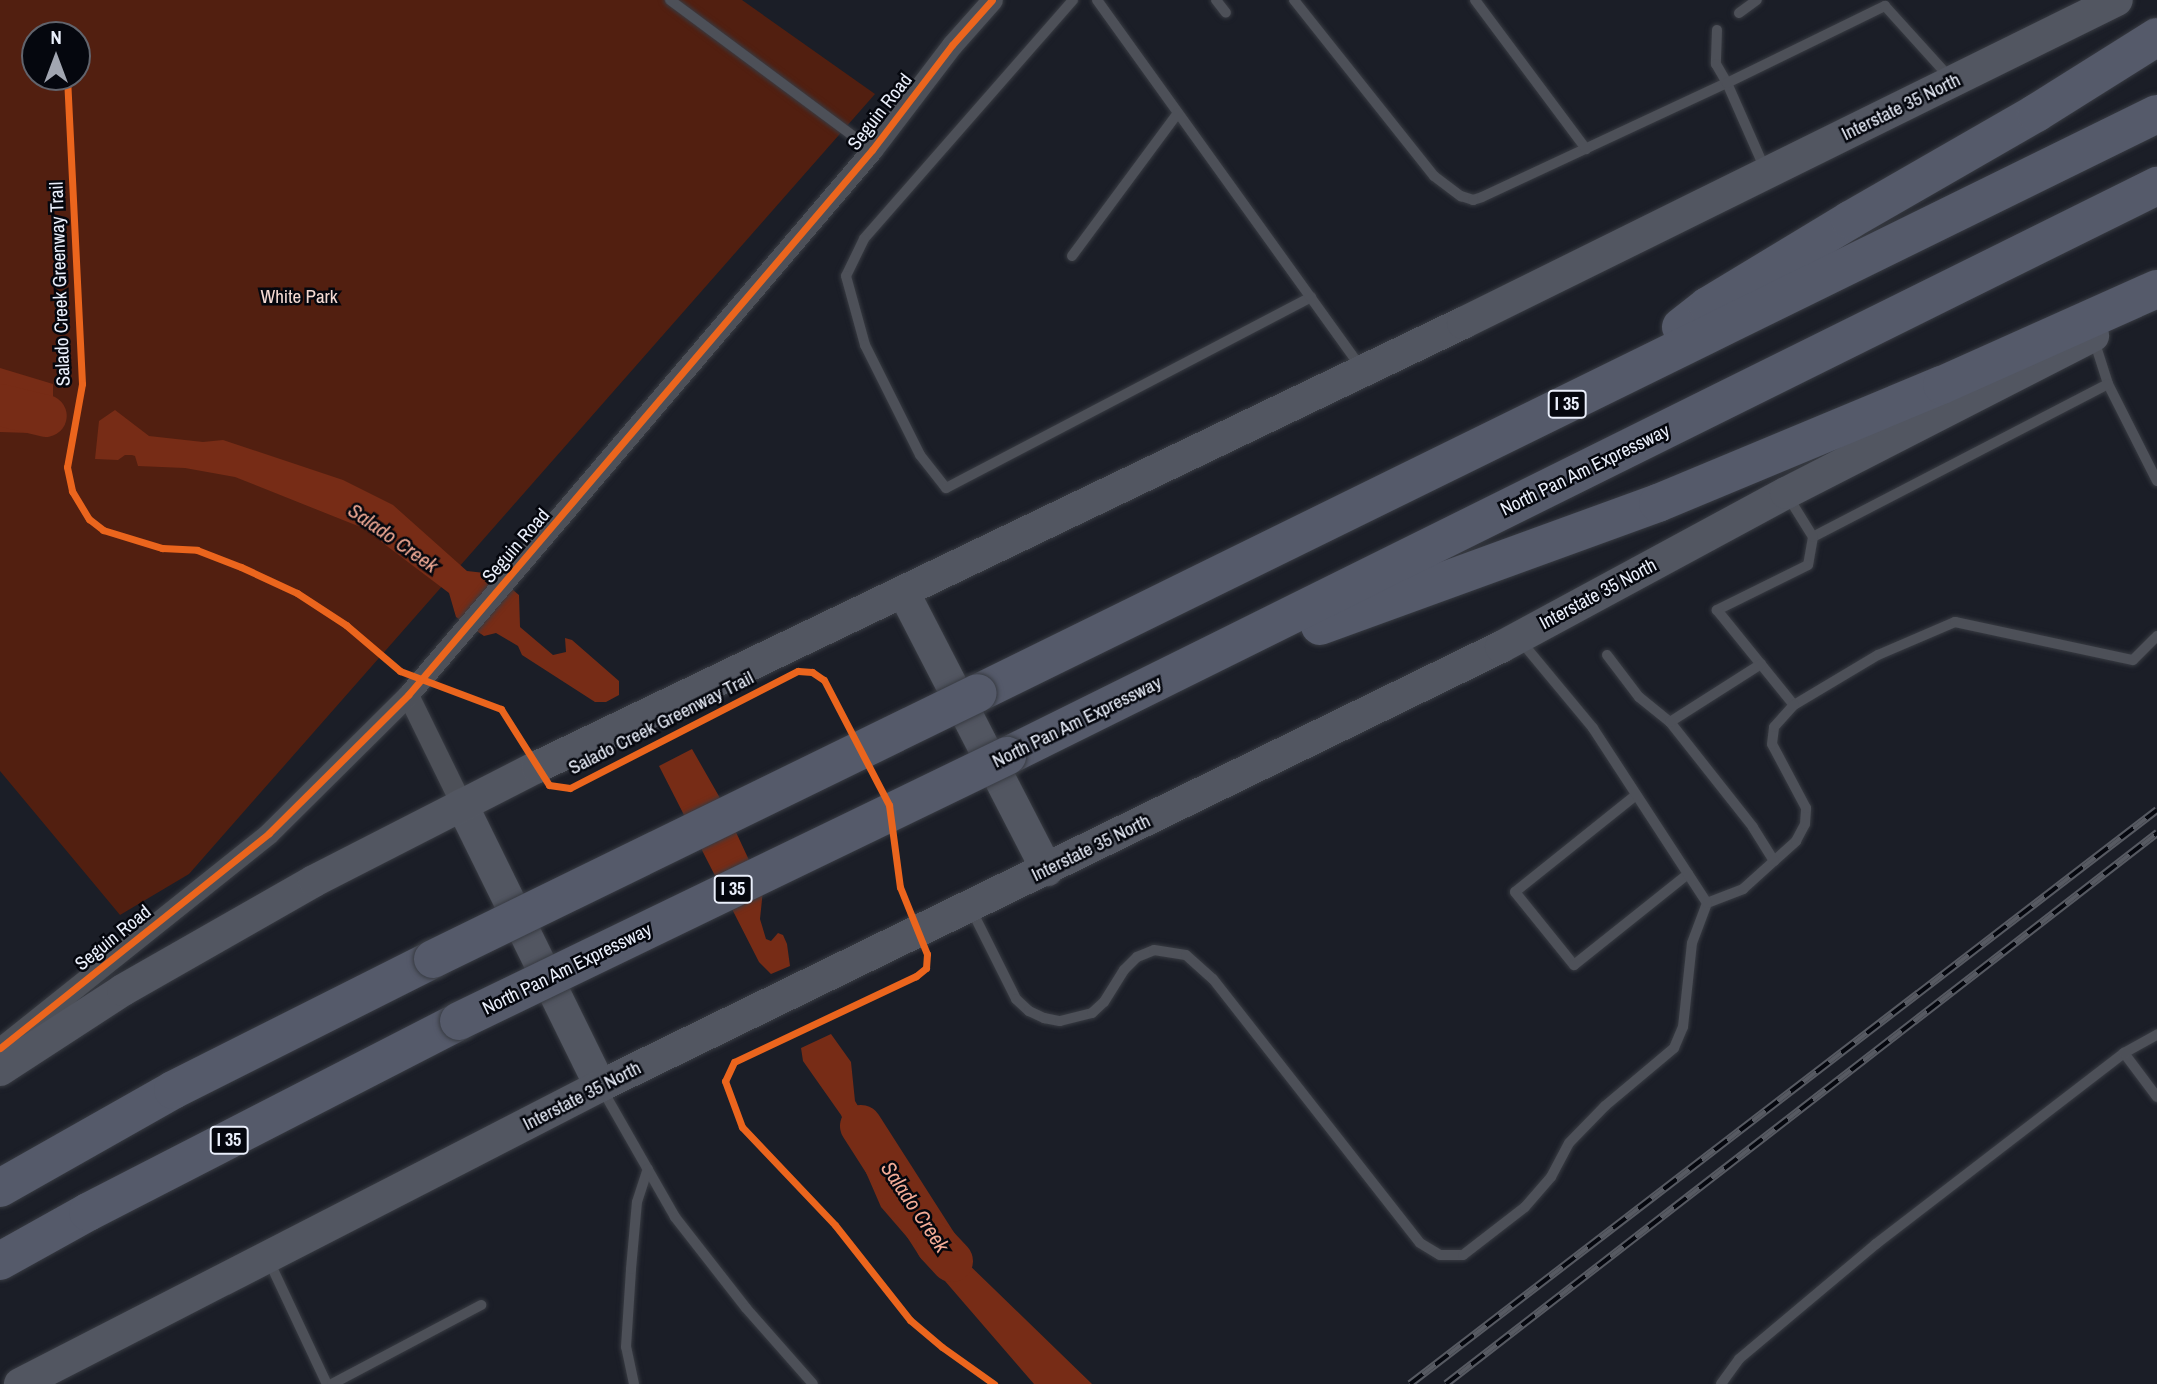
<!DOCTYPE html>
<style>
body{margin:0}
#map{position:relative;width:2157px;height:1384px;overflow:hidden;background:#1b1e27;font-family:"Archivo Narrow",sans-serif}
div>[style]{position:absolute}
.green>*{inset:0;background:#521f10}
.water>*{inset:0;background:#772c16}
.river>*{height:42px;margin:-21px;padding:0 21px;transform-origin:21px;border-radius:21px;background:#772c16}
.roads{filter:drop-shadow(0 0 2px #383b42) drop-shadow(0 0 2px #383b42)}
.lane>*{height:10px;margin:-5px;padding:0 5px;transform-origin:5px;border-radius:5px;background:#4d5058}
.street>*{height:21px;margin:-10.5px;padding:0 10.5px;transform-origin:10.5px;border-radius:10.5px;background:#4d5058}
.secondary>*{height:32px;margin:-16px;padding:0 16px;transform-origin:16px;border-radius:16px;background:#525661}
.highway>*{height:38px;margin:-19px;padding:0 19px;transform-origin:19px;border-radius:19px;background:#555a6a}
.rail>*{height:8px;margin-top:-4px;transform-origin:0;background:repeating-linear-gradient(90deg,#05070e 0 16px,#575a62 0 32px);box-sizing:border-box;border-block:2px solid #575a62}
.bridges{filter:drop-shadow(0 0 2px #383b42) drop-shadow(0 0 2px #383b42)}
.highway-bridge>*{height:38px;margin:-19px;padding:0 19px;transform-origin:19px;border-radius:19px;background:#555a6a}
.cycleway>*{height:7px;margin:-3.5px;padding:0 3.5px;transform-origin:3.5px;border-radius:3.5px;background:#eb651d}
span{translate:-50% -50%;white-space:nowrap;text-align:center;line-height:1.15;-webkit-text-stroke:5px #05070e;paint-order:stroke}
.shield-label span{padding:2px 5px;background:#05070e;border:2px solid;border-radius:5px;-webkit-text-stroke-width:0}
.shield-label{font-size:18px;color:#eaeffb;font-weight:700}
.street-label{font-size:19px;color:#eaeffb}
.park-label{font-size:19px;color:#f5dbd4}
.water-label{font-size:21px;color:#f4ac97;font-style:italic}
.north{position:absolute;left:21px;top:21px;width:70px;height:70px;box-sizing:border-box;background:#05070e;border:2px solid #61646d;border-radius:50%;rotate:0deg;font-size:19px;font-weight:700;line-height:28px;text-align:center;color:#eaeffb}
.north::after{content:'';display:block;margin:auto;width:24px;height:32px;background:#a2a6b1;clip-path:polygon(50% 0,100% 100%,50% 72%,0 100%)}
</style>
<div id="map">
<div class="green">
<div style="clip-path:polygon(evenodd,0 0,742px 0,875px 94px,189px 874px,120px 915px,0 771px,0 0,35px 35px,77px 35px,77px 77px,35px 77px,35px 35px)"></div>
</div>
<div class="water">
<div style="clip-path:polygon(0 368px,53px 384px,53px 400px,31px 433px,0 432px)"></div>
<div style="clip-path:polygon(115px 410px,149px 436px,203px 442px,223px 440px,343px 480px,393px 505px,467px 571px,494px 574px,519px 595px,520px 627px,553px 655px,566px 652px,565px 638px,572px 640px,619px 681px,619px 695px,606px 702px,595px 702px,522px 655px,518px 646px,496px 633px,484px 636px,456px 617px,449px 593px,363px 528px,235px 477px,185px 468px,138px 466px,135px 456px,132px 455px,125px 455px,118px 460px,95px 459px,99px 421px)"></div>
<div style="clip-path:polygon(692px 749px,720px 798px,763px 890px,760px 919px,766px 939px,771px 941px,778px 933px,783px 935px,787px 944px,790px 966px,771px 974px,759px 962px,659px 766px)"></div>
<div style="clip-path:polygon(831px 1034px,851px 1062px,855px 1101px,889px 1158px,896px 1194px,1092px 1384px,1034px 1384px,881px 1207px,841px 1115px,803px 1061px,801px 1048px)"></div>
</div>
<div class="river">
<div style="left:0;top:405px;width:47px;rotate:13.4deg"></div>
<div style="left:861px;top:1126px;width:141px;rotate:57.4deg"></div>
<div style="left:937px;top:1245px;width:22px;rotate:47deg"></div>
</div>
<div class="roads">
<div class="lane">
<div style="left:670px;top:0;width:252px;rotate:36.6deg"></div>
<div style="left:1073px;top:0;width:317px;rotate:131.2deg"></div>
<div style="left:864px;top:239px;width:41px;rotate:115.9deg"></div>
<div style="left:846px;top:276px;width:72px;rotate:74.6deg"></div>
<div style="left:865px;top:345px;width:123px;rotate:63.4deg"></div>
<div style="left:920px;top:455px;width:42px;rotate:51.8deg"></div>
<div style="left:946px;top:488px;width:412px;rotate:-27.6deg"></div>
<div style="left:1097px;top:0;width:452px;rotate:54.3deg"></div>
<div style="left:1216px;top:0;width:16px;rotate:52deg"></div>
<div style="left:1294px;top:0;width:225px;rotate:51.5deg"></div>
<div style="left:1434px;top:176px;width:34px;rotate:37deg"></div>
<div style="left:1461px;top:196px;width:13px;rotate:18deg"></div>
<div style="left:1473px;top:200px;width:9px;rotate:-18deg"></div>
<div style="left:1482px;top:197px;width:270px;rotate:-25deg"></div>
<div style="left:1727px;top:83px;width:94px;rotate:66.2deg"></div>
<div style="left:1475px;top:0;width:186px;rotate:53.3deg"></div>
<div style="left:1739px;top:13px;width:22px;rotate:-36deg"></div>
<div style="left:1717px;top:30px;width:34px;rotate:92deg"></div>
<div style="left:1716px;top:64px;width:22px;rotate:60deg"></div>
<div style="left:1727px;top:83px;width:176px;rotate:-26deg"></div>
<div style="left:1885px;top:6px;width:98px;rotate:47.9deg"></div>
<div style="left:1072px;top:256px;width:178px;rotate:-53.5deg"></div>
<div style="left:2094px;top:340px;width:46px;rotate:72.3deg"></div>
<div style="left:2157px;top:481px;width:109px;rotate:-116.8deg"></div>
<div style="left:2108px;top:384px;width:332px;rotate:152.6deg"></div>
<div style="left:1813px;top:537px;width:28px;rotate:100deg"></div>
<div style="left:1808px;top:565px;width:102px;rotate:153.7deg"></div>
<div style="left:1717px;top:610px;width:122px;rotate:51deg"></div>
<div style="left:1794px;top:705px;width:98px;rotate:-30.8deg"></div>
<div style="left:1878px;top:655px;width:84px;rotate:-23.2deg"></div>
<div style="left:1955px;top:622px;width:182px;rotate:12.1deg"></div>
<div style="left:2133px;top:660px;width:34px;rotate:-45deg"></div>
<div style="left:1787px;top:495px;width:49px;rotate:58.2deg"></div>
<div style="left:1607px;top:655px;width:53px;rotate:52.7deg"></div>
<div style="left:1639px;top:697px;width:40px;rotate:39deg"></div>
<div style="left:1636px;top:795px;width:155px;rotate:141.3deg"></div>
<div style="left:1515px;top:892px;width:94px;rotate:51.1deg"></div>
<div style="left:1574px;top:965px;width:146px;rotate:-38.6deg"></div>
<div style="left:1774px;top:861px;width:30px;rotate:-42deg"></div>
<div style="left:1796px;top:841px;width:19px;rotate:-62deg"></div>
<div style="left:1805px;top:824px;width:16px;rotate:-86deg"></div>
<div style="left:1806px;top:808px;width:72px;rotate:-118deg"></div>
<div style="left:1772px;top:744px;width:17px;rotate:-83deg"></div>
<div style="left:1774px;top:727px;width:30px;rotate:-48deg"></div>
<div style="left:1707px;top:903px;width:39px;rotate:-21deg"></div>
<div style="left:1743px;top:889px;width:42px;rotate:-42.1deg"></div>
<div style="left:1774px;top:861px;width:40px;rotate:-122deg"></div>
<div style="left:1753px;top:827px;width:134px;rotate:-128.3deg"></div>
<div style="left:1670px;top:722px;width:108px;rotate:-32.5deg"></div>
<div style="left:971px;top:909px;width:101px;rotate:63.4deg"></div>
<div style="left:1016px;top:999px;width:18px;rotate:43deg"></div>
<div style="left:1029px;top:1011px;width:17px;rotate:25deg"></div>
<div style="left:1044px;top:1018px;width:16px;rotate:11deg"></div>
<div style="left:1060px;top:1021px;width:33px;rotate:-14deg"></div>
<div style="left:1092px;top:1013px;width:16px;rotate:-43deg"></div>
<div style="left:1104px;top:1002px;width:38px;rotate:-58deg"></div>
<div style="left:1124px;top:970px;width:18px;rotate:-45deg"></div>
<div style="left:1137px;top:957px;width:18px;rotate:-22deg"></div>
<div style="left:1154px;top:950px;width:32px;rotate:9deg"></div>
<div style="left:1186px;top:955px;width:36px;rotate:42deg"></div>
<div style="left:1213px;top:979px;width:335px;rotate:51.9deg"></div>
<div style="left:1420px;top:1243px;width:23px;rotate:31deg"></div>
<div style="left:1440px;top:1255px;width:23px"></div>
<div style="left:1463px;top:1255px;width:78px;rotate:-37.7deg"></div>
<div style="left:1525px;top:1207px;width:40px;rotate:-49deg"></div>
<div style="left:1551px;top:1177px;width:38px;rotate:-62deg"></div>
<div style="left:1569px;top:1143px;width:52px;rotate:-45.8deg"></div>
<div style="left:1605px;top:1106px;width:90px;rotate:-40deg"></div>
<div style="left:1674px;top:1048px;width:23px;rotate:-67deg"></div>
<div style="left:1683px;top:1027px;width:84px;rotate:-83.9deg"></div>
<div style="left:1692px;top:943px;width:43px;rotate:-69.4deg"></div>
<div style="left:1707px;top:903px;width:209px;rotate:-123.1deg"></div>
<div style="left:1593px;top:728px;width:114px;rotate:-129.7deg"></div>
<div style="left:2124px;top:1053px;width:55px;rotate:53.1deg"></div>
<div style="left:602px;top:1089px;width:147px;rotate:60.3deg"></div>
<div style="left:675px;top:1217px;width:115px;rotate:52deg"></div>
<div style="left:746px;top:1308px;width:101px;rotate:48.6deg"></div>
<div style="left:269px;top:1261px;width:136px;rotate:64.8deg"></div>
<div style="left:332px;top:1384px;width:169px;rotate:-27.9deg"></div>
<div style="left:634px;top:1384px;width:38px;rotate:-102deg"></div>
<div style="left:626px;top:1347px;width:78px;rotate:-86.3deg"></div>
<div style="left:631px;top:1269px;width:67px;rotate:-84.9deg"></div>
<div style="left:637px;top:1202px;width:35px;rotate:-72deg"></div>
<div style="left:1721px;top:1384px;width:31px;rotate:-54deg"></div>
<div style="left:1739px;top:1359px;width:179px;rotate:-40deg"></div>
<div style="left:1876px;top:1244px;width:313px;rotate:-37.6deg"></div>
<div style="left:2124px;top:1053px;width:38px;rotate:-29deg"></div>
</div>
<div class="street">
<div style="left:408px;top:695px;width:123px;rotate:63.9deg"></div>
<div style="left:0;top:1048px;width:344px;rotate:-38.6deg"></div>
<div style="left:269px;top:833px;width:196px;rotate:-44.8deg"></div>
<div style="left:408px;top:695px;width:716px;rotate:-49.59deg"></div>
<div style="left:872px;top:150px;width:132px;rotate:-52.7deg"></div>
<div style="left:952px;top:45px;width:60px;rotate:-48.4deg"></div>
</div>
<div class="secondary">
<div style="left:904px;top:593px;width:312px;rotate:62.7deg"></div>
<div style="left:462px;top:805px;width:313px;rotate:63.8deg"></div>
<div style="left:0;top:1070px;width:147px;rotate:-33deg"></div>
<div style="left:123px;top:990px;width:220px;rotate:-29.7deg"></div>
<div style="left:314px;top:881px;width:250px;rotate:-27.1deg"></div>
<div style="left:537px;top:767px;width:1027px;rotate:-25.62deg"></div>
<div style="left:1463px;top:323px;width:729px;rotate:-26.28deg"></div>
<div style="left:20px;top:1384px;width:652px;rotate:-27.19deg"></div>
<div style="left:600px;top:1086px;width:1002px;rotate:-25.98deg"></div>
<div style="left:1501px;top:647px;width:324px;rotate:-28.4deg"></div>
<div style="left:1786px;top:493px;width:345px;rotate:-27.1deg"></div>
</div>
<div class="highway">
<div style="left:1681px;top:327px;width:34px;rotate:-38deg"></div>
<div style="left:1708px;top:306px;width:166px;rotate:-31.2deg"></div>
<div style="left:1850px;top:220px;width:215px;rotate:-29.9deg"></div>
<div style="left:2036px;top:113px;width:143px;rotate:-32.1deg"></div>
<div style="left:1320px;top:626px;width:360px;rotate:-20deg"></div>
<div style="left:1658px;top:503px;width:308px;rotate:-22.6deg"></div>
<div style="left:1942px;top:385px;width:235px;rotate:-24.1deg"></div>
<div style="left:978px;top:693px;width:1313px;rotate:-26.16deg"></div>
<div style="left:1007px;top:756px;width:1284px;rotate:-26.37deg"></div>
<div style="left:0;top:1188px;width:199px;rotate:-29.5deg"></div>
<div style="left:173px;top:1090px;width:291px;rotate:-26.7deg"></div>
<div style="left:0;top:1261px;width:101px;rotate:-29.1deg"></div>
<div style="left:88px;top:1212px;width:417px;rotate:-27.2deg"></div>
</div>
</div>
<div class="rail">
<div style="left:1410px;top:1384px;width:942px;rotate:-37.54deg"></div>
<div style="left:1446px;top:1384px;width:900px;rotate:-37.77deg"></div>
</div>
<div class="bridges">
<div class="highway-bridge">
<div style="left:433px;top:959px;width:606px;rotate:-26.02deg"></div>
<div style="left:459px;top:1021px;width:609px;rotate:-25.81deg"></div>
</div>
</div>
<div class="cycleway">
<div style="left:67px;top:77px;width:307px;rotate:87.2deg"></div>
<div style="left:82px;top:384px;width:84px;rotate:100.2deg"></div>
<div style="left:67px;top:467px;width:25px;rotate:78deg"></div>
<div style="left:72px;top:491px;width:33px;rotate:59deg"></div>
<div style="left:89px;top:519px;width:18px;rotate:38deg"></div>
<div style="left:103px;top:530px;width:62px;rotate:17deg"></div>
<div style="left:162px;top:548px;width:35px;rotate:3deg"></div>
<div style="left:197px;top:550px;width:47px;rotate:21.1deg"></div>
<div style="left:241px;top:567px;width:62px;rotate:24.9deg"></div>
<div style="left:297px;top:593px;width:59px;rotate:33.1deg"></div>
<div style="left:346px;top:625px;width:71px;rotate:40.4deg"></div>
<div style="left:400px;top:671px;width:108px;rotate:20.6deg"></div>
<div style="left:501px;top:709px;width:90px;rotate:57.7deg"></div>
<div style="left:549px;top:785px;width:21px;rotate:8deg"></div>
<div style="left:570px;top:788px;width:256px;rotate:-27.2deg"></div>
<div style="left:798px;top:671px;width:14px;rotate:4deg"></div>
<div style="left:812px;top:672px;width:14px;rotate:34deg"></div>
<div style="left:824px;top:680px;width:141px;rotate:62.5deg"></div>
<div style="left:889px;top:805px;width:83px;rotate:82.4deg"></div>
<div style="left:900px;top:887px;width:72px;rotate:68.1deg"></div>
<div style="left:927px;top:954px;width:14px;rotate:94deg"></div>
<div style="left:926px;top:968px;width:13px;rotate:141deg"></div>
<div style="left:916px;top:976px;width:201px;rotate:154.7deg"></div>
<div style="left:734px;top:1062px;width:21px;rotate:115deg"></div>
<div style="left:725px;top:1081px;width:49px;rotate:69.7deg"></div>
<div style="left:742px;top:1127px;width:135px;rotate:46.5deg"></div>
<div style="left:835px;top:1225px;width:121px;rotate:51.7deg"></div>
<div style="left:910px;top:1320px;width:42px;rotate:40.2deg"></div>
<div style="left:942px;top:1347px;width:64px;rotate:35.4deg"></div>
<div style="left:0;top:1048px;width:344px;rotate:-38.6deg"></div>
<div style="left:269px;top:833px;width:196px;rotate:-44.8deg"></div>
<div style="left:408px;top:695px;width:716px;rotate:-49.59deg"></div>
<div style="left:872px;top:150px;width:132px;rotate:-52.7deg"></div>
<div style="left:952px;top:45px;width:60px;rotate:-48.4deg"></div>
</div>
<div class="shield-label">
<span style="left:1567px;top:404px">I 35</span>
<span style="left:733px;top:889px">I 35</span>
<span style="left:229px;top:1140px">I 35</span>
</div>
<div class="street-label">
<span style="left:1901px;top:107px;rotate:-26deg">Interstate 35 North</span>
<span style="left:880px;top:112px;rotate:-52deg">Seguin Road</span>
<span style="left:60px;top:284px;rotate:-92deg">Salado Creek Greenway Trail</span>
<span style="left:1585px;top:470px;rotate:-26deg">North Pan Am Expressway</span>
<span style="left:516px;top:546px;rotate:-49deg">Seguin Road</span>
<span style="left:1598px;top:594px;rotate:-28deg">Interstate 35 North</span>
<span style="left:1077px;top:722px;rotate:-26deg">North Pan Am Expressway</span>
<span style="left:661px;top:723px;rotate:-27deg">Salado Creek Greenway Trail</span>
<span style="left:1091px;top:848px;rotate:-26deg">Interstate 35 North</span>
<span style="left:113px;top:938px;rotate:-39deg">Seguin Road</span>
<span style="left:567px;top:969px;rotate:-26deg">North Pan Am Expressway</span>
<span style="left:582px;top:1096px;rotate:-27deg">Interstate 35 North</span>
</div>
<div class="park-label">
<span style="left:299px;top:297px">White Park</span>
</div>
<div class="water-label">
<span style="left:393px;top:538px;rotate:35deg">Salado Creek</span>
<span style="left:915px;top:1207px;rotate:56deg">Salado Creek</span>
</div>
<div class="north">N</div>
</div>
